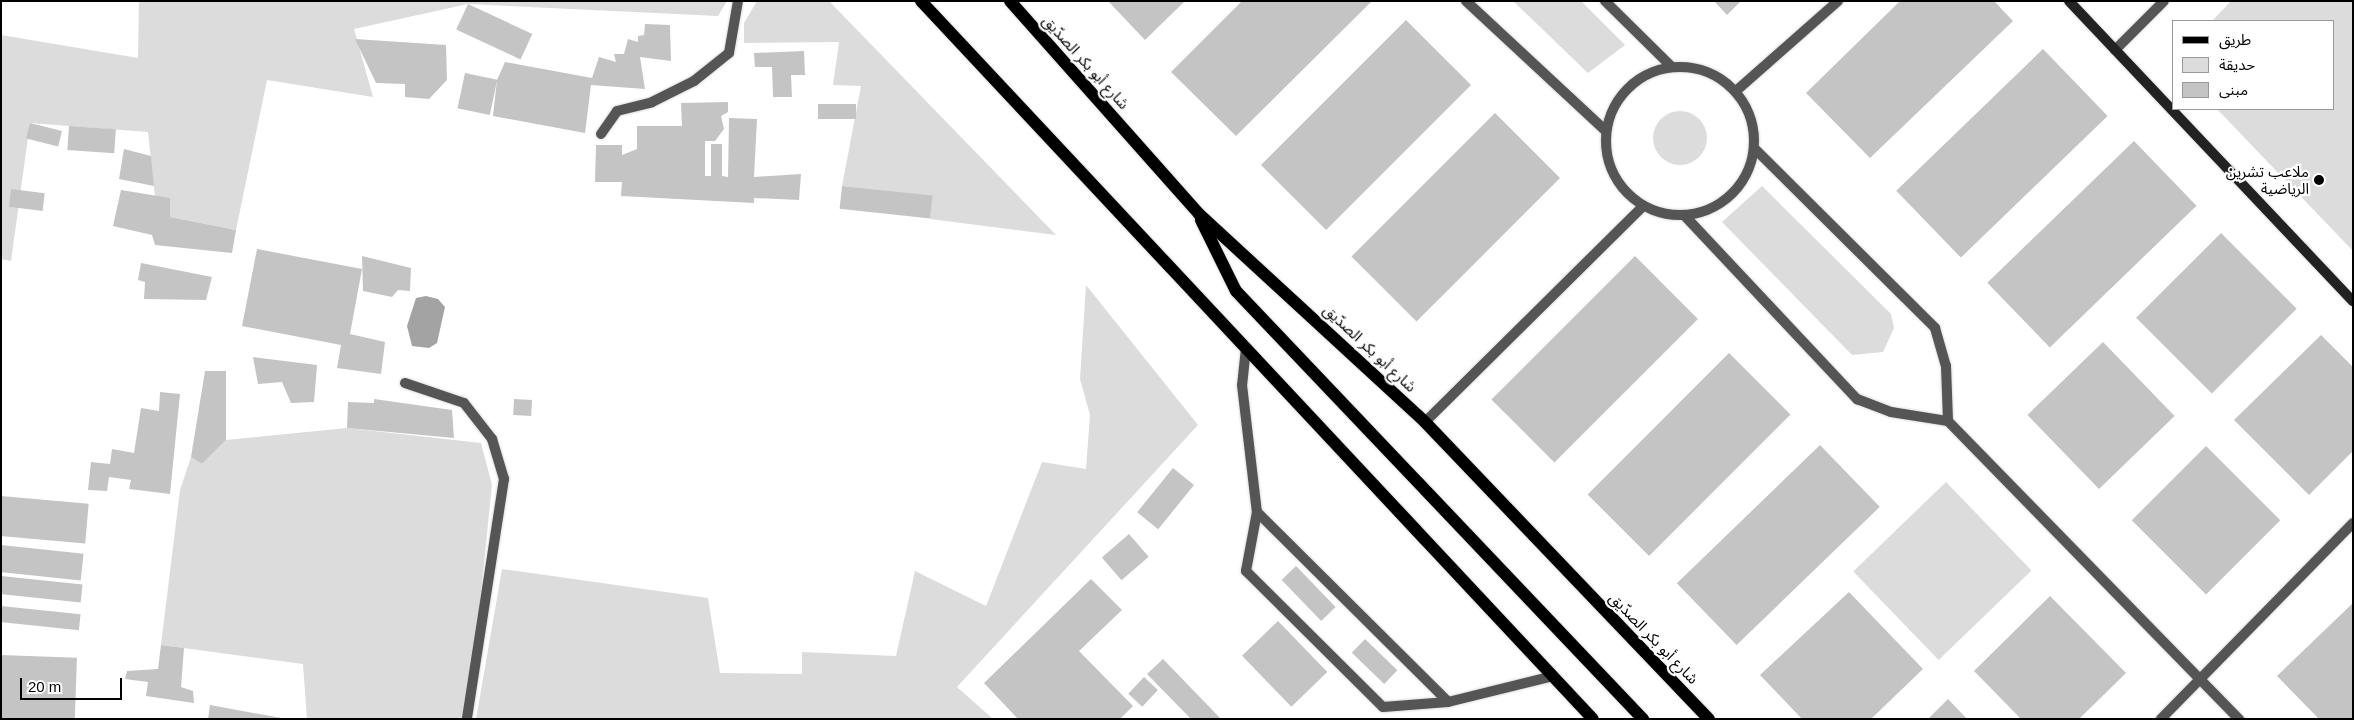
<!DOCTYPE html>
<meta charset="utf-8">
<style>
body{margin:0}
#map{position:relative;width:2354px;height:720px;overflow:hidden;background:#fff;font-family:Arial,"Noto Sans Arabic",sans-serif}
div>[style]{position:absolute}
.green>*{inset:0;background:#dcdcdc;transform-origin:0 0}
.round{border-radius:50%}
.water>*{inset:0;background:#a3a3a3}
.building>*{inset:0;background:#c4c4c4;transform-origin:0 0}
.roads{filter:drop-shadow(0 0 1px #dbdbdb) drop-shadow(0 0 1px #dbdbdb)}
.service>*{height:10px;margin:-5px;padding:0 5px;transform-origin:5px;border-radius:5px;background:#555}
.minor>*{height:10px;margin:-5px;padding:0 5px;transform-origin:5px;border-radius:5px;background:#555}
.tertiary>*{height:10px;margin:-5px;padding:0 5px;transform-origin:5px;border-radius:5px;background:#555}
.tertiary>.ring{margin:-5px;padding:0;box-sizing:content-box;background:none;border:10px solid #555;border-radius:50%}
.secondary>*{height:10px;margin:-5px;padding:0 5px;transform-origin:5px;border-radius:5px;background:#222}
.primary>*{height:12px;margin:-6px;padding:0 6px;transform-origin:6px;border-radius:6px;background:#000}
.dots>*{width:14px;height:14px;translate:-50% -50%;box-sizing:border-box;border:2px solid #fff;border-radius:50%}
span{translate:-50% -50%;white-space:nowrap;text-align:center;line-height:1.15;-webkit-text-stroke:4.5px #fff;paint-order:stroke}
.street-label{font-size:15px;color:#000}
.poi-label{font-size:15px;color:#000}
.right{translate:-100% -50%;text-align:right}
.frame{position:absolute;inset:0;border:2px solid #000;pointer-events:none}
.legend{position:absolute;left:2172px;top:20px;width:162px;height:90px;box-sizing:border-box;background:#fff;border:1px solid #999;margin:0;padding:6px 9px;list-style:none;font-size:15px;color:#000}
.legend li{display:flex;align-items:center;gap:10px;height:25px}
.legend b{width:25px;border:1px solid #999}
.scale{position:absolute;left:20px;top:678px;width:102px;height:22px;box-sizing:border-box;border:2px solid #000;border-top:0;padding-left:6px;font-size:15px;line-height:18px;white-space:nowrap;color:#000;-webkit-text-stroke:4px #fff;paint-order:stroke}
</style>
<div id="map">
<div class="green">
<div style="clip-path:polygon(139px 1px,727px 1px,718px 16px,468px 4px,354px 29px,373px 97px,267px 80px,236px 230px,170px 217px,170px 198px,155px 197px,148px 132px,30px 123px,11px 261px,1px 259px,1px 35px,138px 58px)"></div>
<div style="clip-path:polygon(757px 1px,829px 1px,1056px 235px,930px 219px,932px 196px,842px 186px,861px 86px,833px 85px,839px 42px,744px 43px,744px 23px)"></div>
<div style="clip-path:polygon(1513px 1px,1581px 1px,1625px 45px,1588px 73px)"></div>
<div style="clip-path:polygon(2231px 1px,2353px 1px,2353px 251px,2217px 109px,2333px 109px,2333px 21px,2212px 21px)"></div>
<div class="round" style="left:1653px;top:111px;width:54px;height:54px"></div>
<div style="clip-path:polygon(1762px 186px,1891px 314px,1894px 328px,1883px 352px,1852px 355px,1722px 222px)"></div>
<div style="clip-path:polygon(1086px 285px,1198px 425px,957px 687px,993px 719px,476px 719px,502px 569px,708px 598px,720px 673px,802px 674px,802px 652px,896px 656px,915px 571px,986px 606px,1042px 462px,1086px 469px,1090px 415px,1080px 379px)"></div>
<div style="clip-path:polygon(347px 428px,481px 443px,492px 485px,468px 719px,307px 719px,303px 664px,161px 645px,180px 490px,191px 457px,202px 464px,226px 440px)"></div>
<div style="left:1946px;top:482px;width:123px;height:129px;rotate:46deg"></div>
</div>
<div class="water">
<div style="clip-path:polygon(426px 296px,438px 299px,445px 307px,437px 343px,429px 348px,412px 346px,407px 326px,416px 298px)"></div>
</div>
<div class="building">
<div style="clip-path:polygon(1108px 1px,1185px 1px,1145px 40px)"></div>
<div style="clip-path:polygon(1242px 1px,1372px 1px,1236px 136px,1171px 72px)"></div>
<div style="clip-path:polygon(1714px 1px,1741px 1px,1727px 15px)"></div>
<div style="clip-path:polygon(1900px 1px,1994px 1px,2013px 21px,1870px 158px,1806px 93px)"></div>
<div style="left:468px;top:4px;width:71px;height:28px;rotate:25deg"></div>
<div style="left:1406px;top:20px;width:92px;height:205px;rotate:45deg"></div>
<div style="clip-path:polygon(645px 24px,670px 25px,671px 61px,640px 57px,645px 89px,591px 85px,585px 133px,493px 116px,497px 80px,505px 62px,592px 78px,599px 57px,616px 62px,614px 54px,624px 54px,628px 39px,638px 42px,638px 36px,644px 35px)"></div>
<div style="clip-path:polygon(355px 39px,446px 45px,447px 80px,429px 99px,405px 97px,405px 84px,376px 83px)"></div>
<div style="left:2043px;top:49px;width:93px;height:204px;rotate:46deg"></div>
<div style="clip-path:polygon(804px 51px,805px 75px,791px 75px,792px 97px,773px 97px,772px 67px,755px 67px,754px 53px)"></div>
<div style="left:465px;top:73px;width:33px;height:36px;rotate:12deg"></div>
<div style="clip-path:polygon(728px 102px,728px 112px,721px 116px,724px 129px,715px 141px,705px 141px,705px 176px,711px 176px,711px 144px,722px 144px,722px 176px,728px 177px,729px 118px,757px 119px,754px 177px,801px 174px,799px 200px,754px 198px,754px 203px,621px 196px,622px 182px,595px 182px,596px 145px,622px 145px,622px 155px,637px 149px,637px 126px,682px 126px,681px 103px)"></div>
<div style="left:818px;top:104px;width:38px;height:15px"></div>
<div style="left:1495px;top:113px;width:92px;height:203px;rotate:45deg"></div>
<div style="left:30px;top:123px;width:33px;height:16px;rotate:14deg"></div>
<div style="left:69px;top:126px;width:47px;height:24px;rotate:4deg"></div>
<div style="left:2134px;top:141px;width:90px;height:204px;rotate:46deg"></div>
<div style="clip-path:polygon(124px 149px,151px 156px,154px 186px,119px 179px)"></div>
<div style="left:842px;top:186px;width:91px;height:23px;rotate:6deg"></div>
<div style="left:11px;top:189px;width:34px;height:18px;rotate:7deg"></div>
<div style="clip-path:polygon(121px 190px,170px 198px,170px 217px,236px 230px,232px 253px,155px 245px,152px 235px,113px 226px)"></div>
<div style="left:2221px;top:233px;width:107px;height:120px;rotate:45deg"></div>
<div style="clip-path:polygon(257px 249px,362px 269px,350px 334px,385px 342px,381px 374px,337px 368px,341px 345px,242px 326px)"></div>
<div style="clip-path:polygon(362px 256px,411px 268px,410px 291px,398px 290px,392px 297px,363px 291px)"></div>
<div style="left:1635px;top:256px;width:89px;height:203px;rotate:45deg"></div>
<div style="clip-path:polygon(141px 263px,212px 277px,206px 300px,144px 299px,145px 282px,138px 280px)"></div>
<div style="clip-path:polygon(2321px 335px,2353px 367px,2353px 451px,2309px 495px,2234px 420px)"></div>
<div style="left:2103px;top:342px;width:103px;height:105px;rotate:46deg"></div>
<div style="left:1729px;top:353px;width:87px;height:200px;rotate:45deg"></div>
<div style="clip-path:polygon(253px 357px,317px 365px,314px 402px,291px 403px,282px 382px,258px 384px)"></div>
<div style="clip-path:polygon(205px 371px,226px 371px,226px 440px,202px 464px,191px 457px)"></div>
<div style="clip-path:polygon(160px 392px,180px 394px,170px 494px,129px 489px,131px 480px,109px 477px,107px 491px,88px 490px,91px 462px,110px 464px,112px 449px,134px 453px,141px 408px,159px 411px)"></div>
<div style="clip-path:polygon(374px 399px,452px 410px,454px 438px,347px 428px,348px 402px,374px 403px)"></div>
<div style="left:514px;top:399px;width:18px;height:16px;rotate:3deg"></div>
<div style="left:1820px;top:445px;width:86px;height:199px;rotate:46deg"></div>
<div style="left:2206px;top:446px;width:105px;height:105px;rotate:45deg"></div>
<div style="left:1173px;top:468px;width:27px;height:57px;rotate:39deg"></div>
<div style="left:1px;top:496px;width:88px;height:40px;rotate:5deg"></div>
<div style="left:1129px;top:534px;width:30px;height:36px;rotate:49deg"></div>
<div style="left:1px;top:545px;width:83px;height:27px;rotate:6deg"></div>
<div style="left:1296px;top:566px;width:57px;height:20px;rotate:46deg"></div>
<div style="left:1px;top:576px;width:82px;height:18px;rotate:6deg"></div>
<div style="clip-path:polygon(1091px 579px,1122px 610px,1079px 651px,1133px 706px,1120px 719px,1018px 719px,984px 683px)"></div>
<div style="clip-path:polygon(1849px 592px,1923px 669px,1871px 719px,1802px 719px,1760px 675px)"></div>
<div style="clip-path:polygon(2050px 596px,2126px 673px,2079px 719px,2021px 719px,1974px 671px)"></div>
<div style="clip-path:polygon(2353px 603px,2353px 719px,2319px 719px,2277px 676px)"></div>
<div style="left:1px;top:606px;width:80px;height:16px;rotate:6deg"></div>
<div style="left:1278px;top:621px;width:71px;height:50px;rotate:46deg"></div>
<div style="left:1365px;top:639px;width:45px;height:19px;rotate:44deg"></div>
<div style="clip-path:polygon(161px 645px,184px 648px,181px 687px,193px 691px,194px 703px,146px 696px,148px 682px,125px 679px,127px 671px,158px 669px)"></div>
<div style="left:1px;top:655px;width:76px;height:64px;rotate:2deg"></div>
<div style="clip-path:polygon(1163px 659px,1221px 719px,1191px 719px,1147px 674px)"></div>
<div style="left:1144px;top:677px;width:19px;height:23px;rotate:43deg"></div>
<div style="clip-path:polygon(1948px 699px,1967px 719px,1928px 719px)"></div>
<div style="clip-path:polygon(210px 705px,281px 718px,281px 719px,208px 719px)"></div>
</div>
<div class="roads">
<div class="service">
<div style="left:1246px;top:348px;width:37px;rotate:96deg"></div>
<div style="left:1242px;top:385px;width:128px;rotate:83.3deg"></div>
<div style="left:1257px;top:512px;width:269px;rotate:44.8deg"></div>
<div style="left:1448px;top:702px;width:108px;rotate:-13.9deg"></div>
<div style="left:1257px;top:512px;width:60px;rotate:100.6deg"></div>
<div style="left:1246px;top:571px;width:193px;rotate:44.8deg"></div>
<div style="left:1383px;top:707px;width:65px;rotate:-4.4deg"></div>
</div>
<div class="minor">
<div style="left:2115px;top:50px;width:69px;rotate:-45deg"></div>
<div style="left:601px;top:134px;width:28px;rotate:-55deg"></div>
<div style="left:617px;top:111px;width:36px;rotate:-14deg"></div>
<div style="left:652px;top:102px;width:47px;rotate:-26.6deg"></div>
<div style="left:694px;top:81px;width:45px;rotate:-38.7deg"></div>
<div style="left:729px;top:53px;width:53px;rotate:-80.2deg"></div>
<div style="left:405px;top:383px;width:62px;rotate:18.7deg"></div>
<div style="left:464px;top:403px;width:46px;rotate:52.1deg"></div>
<div style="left:492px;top:439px;width:42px;rotate:73.3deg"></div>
<div style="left:504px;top:479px;width:243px;rotate:98.8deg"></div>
<div style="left:2161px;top:719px;width:274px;rotate:-45.6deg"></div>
</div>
<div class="tertiary">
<div style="left:1466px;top:1px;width:191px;rotate:42.9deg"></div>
<div style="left:1605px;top:1px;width:94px;rotate:44.6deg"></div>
<div class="ring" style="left:1606px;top:67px;width:138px;height:138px"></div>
<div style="left:1736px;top:91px;width:136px;rotate:-41.4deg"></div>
<div style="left:1755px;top:149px;width:254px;rotate:44.8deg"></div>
<div style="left:1935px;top:328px;width:40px;rotate:74deg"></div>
<div style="left:1946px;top:366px;width:55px;rotate:87.9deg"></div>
<div style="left:1684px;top:215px;width:253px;rotate:46.8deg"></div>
<div style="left:1857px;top:399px;width:36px;rotate:21deg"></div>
<div style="left:1891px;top:412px;width:58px;rotate:9deg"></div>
<div style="left:1948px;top:421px;width:417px;rotate:45.7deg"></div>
<div style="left:1425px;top:422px;width:307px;rotate:-44.7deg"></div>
</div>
<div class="secondary">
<div style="left:2069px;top:1px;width:413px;rotate:46.6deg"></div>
</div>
<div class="primary">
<div style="left:921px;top:1px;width:983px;rotate:46.9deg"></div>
<div style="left:1010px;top:1px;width:285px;rotate:48.4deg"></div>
<div style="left:1199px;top:214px;width:307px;rotate:42.6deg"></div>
<div style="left:1425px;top:422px;width:411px;rotate:46.3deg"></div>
<div style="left:1201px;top:220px;width:79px;rotate:63.8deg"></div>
<div style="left:1236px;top:291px;width:591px;rotate:46.44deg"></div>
</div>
</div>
<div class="dots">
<div style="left:2319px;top:180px;background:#000"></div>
</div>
<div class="street-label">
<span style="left:1086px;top:62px;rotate:48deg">شارع أبو بكر الصدّيق</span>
<span style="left:1370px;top:348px;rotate:43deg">شارع أبو بكر الصدّيق</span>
<span style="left:1654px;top:638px;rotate:46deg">شارع أبو بكر الصدّيق</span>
</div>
<div class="poi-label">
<span class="right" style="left:2309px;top:180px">ملاعب تشرين<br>الرياضية</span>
</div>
<div class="frame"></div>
<ul class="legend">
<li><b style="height:6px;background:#000"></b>طريق</li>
<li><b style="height:14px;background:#dcdcdc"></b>حديقة</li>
<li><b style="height:14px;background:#c4c4c4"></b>مبنى</li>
</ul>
<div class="scale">20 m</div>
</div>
